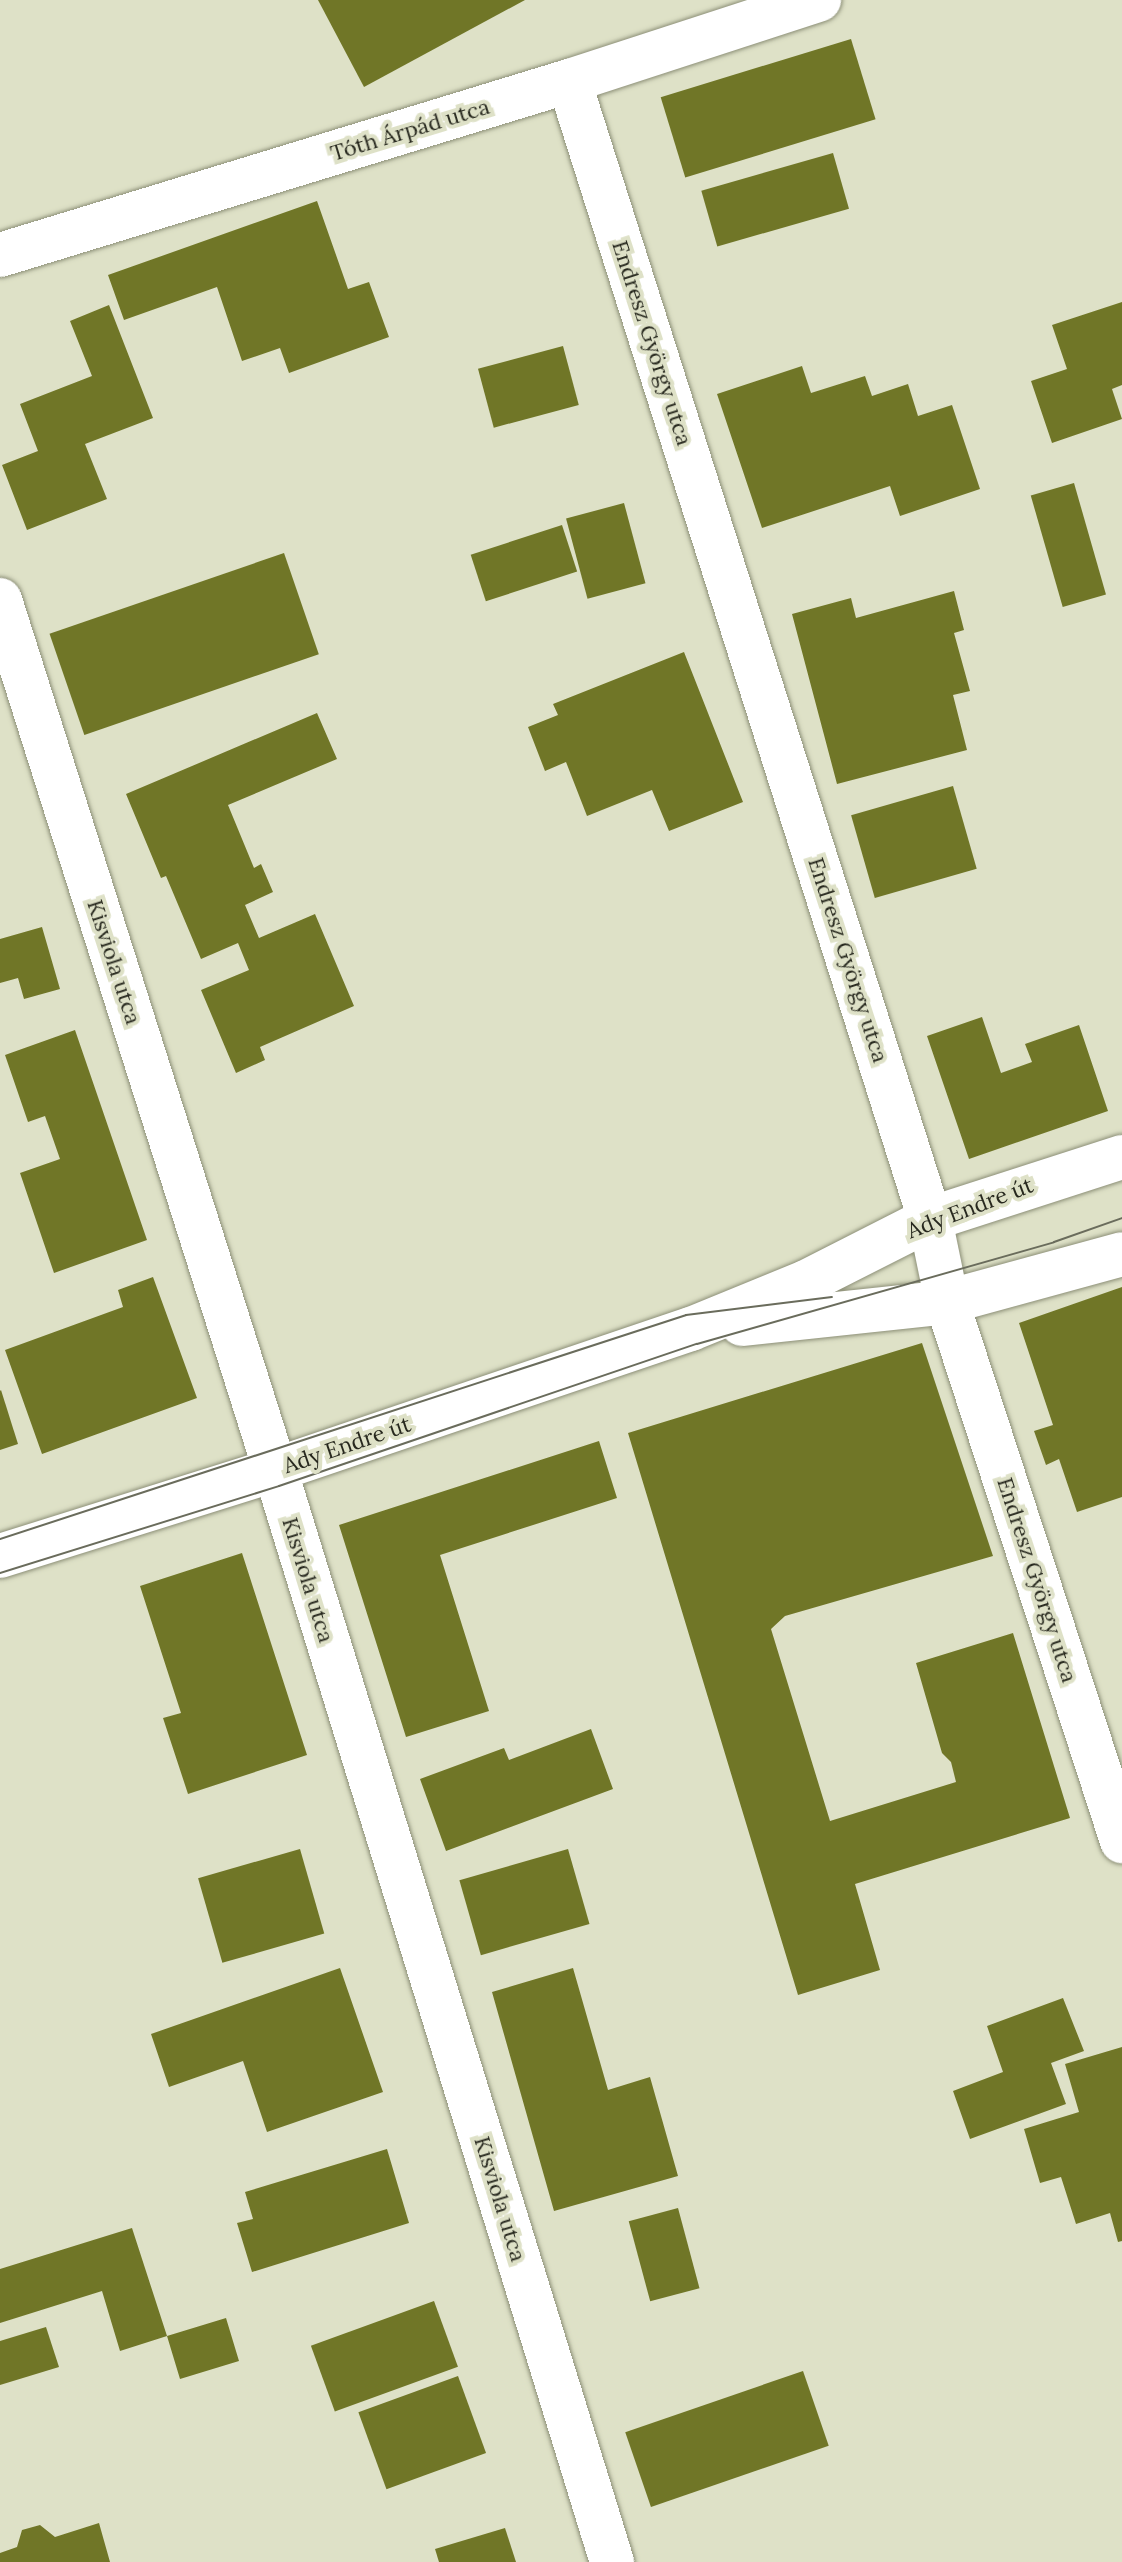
<!DOCTYPE html>
<meta charset="utf-8">
<style>
body{margin:0}
#map{position:relative;width:1122px;height:2562px;overflow:hidden;background:#dee1c7;font-family:Lora,serif}
div>[style]{position:absolute}
.building>*{inset:0;background:#707627;transform-origin:0 0}
.roads{filter:drop-shadow(0 0 2px #8c8f77) drop-shadow(0 0 2px #8c8f77)}
.minor>*{height:44px;margin:-22px;padding:0 22px;transform-origin:22px;border-radius:22px;background:#fff}
.tram>*{height:2px;margin:-1px;padding:0 1px;transform-origin:1px;border-radius:1px;background:#6a6c5c}
span{translate:-50% -50%;white-space:nowrap;text-align:center;line-height:1.15;-webkit-text-stroke:8px #dee1c7;paint-order:stroke}
.street-label{font-size:22px;color:#27281e}
</style>
<div id="map">
<div class="building">
<div style="clip-path:polygon(318px 0,525px 0,364px 87px)"></div>
<div style="left:851px;top:39px;width:84px;height:199px;rotate:73deg"></div>
<div style="left:833px;top:153px;width:58px;height:137px;rotate:74deg"></div>
<div style="clip-path:polygon(317px 201px,348px 289px,369px 282px,389px 337px,289px 373px,280px 348px,242px 361px,217px 287px,124px 320px,108px 275px)"></div>
<div style="clip-path:polygon(1122px 302px,1122px 385px,1112px 389px,1122px 419px,1052px 443px,1031px 381px,1067px 369px,1052px 325px)"></div>
<div style="clip-path:polygon(109px 305px,153px 418px,85px 444px,107px 499px,27px 530px,2px 465px,38px 451px,20px 404px,92px 376px,70px 321px)"></div>
<div style="left:563px;top:346px;width:61px;height:88px;rotate:75deg"></div>
<div style="clip-path:polygon(802px 366px,811px 393px,865px 376px,872px 396px,908px 384px,918px 416px,952px 405px,980px 489px,900px 516px,890px 486px,762px 528px,717px 394px)"></div>
<div style="left:1074px;top:483px;width:116px;height:45px;rotate:74deg"></div>
<div style="left:624px;top:503px;width:83px;height:60px;rotate:75deg"></div>
<div style="left:562px;top:525px;width:49px;height:96px;rotate:72deg"></div>
<div style="left:284px;top:553px;width:107px;height:248px;rotate:71deg"></div>
<div style="clip-path:polygon(954px 591px,964px 630px,954px 633px,970px 691px,953px 695px,967px 750px,837px 784px,792px 614px,851px 598px,856px 618px)"></div>
<div style="clip-path:polygon(684px 652px,743px 802px,669px 831px,652px 790px,587px 816px,566px 762px,545px 771px,528px 727px,558px 715px,553px 704px)"></div>
<div style="clip-path:polygon(317px 713px,337px 759px,228px 805px,254px 868px,261px 864px,273px 892px,245px 905px,259px 938px,315px 914px,354px 1006px,260px 1047px,265px 1060px,236px 1073px,201px 990px,249px 970px,238px 943px,201px 959px,166px 876px,161px 878px,126px 794px)"></div>
<div style="left:953px;top:786px;width:86px;height:106px;rotate:74deg"></div>
<div style="clip-path:polygon(42px 927px,60px 989px,24px 999px,18px 978px,0 983px,0 939px)"></div>
<div style="clip-path:polygon(982px 1017px,1001px 1073px,1032px 1062px,1025px 1044px,1079px 1025px,1108px 1111px,969px 1159px,927px 1036px)"></div>
<div style="clip-path:polygon(75px 1030px,147px 1240px,54px 1273px,20px 1173px,60px 1159px,45px 1116px,28px 1122px,5px 1055px)"></div>
<div style="clip-path:polygon(153px 1277px,197px 1398px,42px 1454px,5px 1350px,123px 1307px,118px 1290px)"></div>
<div style="clip-path:polygon(1122px 1287px,1122px 1497px,1077px 1512px,1059px 1459px,1046px 1465px,1034px 1431px,1053px 1425px,1019px 1323px)"></div>
<div style="clip-path:polygon(922px 1343px,993px 1556px,785px 1616px,771px 1629px,830px 1821px,956px 1782px,951px 1762px,942px 1753px,916px 1663px,1013px 1633px,1070px 1818px,855px 1884px,880px 1970px,798px 1995px,628px 1433px)"></div>
<div style="clip-path:polygon(1px 1390px,18px 1444px,0 1450px,0 1391px)"></div>
<div style="clip-path:polygon(599px 1441px,617px 1498px,440px 1555px,489px 1711px,406px 1737px,339px 1525px)"></div>
<div style="clip-path:polygon(242px 1553px,307px 1755px,188px 1794px,163px 1718px,181px 1713px,140px 1586px)"></div>
<div style="clip-path:polygon(591px 1729px,613px 1789px,446px 1851px,420px 1779px,504px 1748px,509px 1760px)"></div>
<div style="left:300px;top:1849px;width:88px;height:106px;rotate:74deg"></div>
<div style="left:568px;top:1849px;width:78px;height:113px;rotate:74deg"></div>
<div style="clip-path:polygon(340px 1968px,383px 2092px,267px 2132px,243px 2061px,169px 2087px,151px 2034px)"></div>
<div style="clip-path:polygon(573px 1968px,608px 2090px,650px 2077px,678px 2176px,554px 2211px,492px 1992px)"></div>
<div style="clip-path:polygon(1063px 1998px,1084px 2051px,1051px 2063px,1066px 2104px,970px 2139px,953px 2091px,1003px 2072px,987px 2026px)"></div>
<div style="clip-path:polygon(1122px 2047px,1122px 2241px,1118px 2242px,1110px 2213px,1076px 2224px,1061px 2177px,1040px 2183px,1024px 2129px,1079px 2112px,1065px 2064px)"></div>
<div style="clip-path:polygon(387px 2149px,409px 2223px,252px 2272px,237px 2223px,253px 2219px,245px 2192px)"></div>
<div style="left:678px;top:2208px;width:83px;height:51px;rotate:75deg"></div>
<div style="clip-path:polygon(132px 2228px,167px 2336px,226px 2318px,239px 2361px,180px 2379px,167px 2336px,120px 2351px,102px 2291px,0 2323px,0 2269px)"></div>
<div style="left:434px;top:2301px;width:70px;height:131px;rotate:70deg"></div>
<div style="clip-path:polygon(46px 2327px,59px 2367px,0 2385px,0 2341px)"></div>
<div style="left:803px;top:2371px;width:79px;height:188px;rotate:71deg"></div>
<div style="left:458px;top:2376px;width:82px;height:106px;rotate:70deg"></div>
<div style="clip-path:polygon(99px 2523px,110px 2562px,0 2562px,0 2553px,17px 2547px,22px 2530px,40px 2525px,55px 2537px)"></div>
<div style="clip-path:polygon(505px 2528px,516px 2562px,439px 2562px,435px 2549px)"></div>
</div>
<div class="roads">
<div class="minor">
<div style="left:569px;top:81px;width:1194px;rotate:72.4deg"></div>
<div style="left:930px;top:1219px;width:85px;rotate:78.4deg"></div>
<div style="left:947px;top:1302px;width:567px;rotate:72.01deg"></div>
<div style="left:0;top:255px;width:595px;rotate:-17deg"></div>
<div style="left:569px;top:81px;width:263px;rotate:-18deg"></div>
<div style="left:0;top:600px;width:895px;rotate:72.44deg"></div>
<div style="left:270px;top:1453px;width:1161px;rotate:72.86deg"></div>
<div style="left:742px;top:1324px;width:206px;rotate:-6.1deg"></div>
<div style="left:947px;top:1302px;width:181px;rotate:-15.3deg"></div>
<div style="left:0;top:1556px;width:287px;rotate:-17.4deg"></div>
<div style="left:274px;top:1470px;width:440px;rotate:-18.7deg"></div>
<div style="left:691px;top:1329px;width:124px;rotate:-22.2deg"></div>
<div style="left:806px;top:1282px;width:139px;rotate:-26.9deg"></div>
<div style="left:930px;top:1219px;width:202px;rotate:-17.9deg"></div>
</div>
</div>
<div class="tram">
<div style="left:0;top:1539px;width:722px;rotate:-18.08deg"></div>
<div style="left:686px;top:1315px;width:147px;rotate:-7deg"></div>
<div style="left:0;top:1573px;width:292px;rotate:-17.3deg"></div>
<div style="left:279px;top:1486px;width:441px;rotate:-18.8deg"></div>
<div style="left:697px;top:1344px;width:371px;rotate:-15.9deg"></div>
<div style="left:1054px;top:1242px;width:72px;rotate:-19.4deg"></div>
</div>
<div class="street-label">
<span style="left:410px;top:130px;rotate:-17deg">Tóth Árpád utca</span>
<span style="left:652px;top:343px;rotate:72deg">Endresz György utca</span>
<span style="left:848px;top:960px;rotate:72deg">Endresz György utca</span>
<span style="left:114px;top:962px;rotate:72deg">Kisviola utca</span>
<span style="left:970px;top:1208px;rotate:-21deg">Ady Endre út</span>
<span style="left:347px;top:1445px;rotate:-19deg">Ady Endre út</span>
<span style="left:308px;top:1580px;rotate:73deg">Kisviola utca</span>
<span style="left:1037px;top:1580px;rotate:72deg">Endresz György utca</span>
<span style="left:500px;top:2199px;rotate:73deg">Kisviola utca</span>
</div>
</div>
